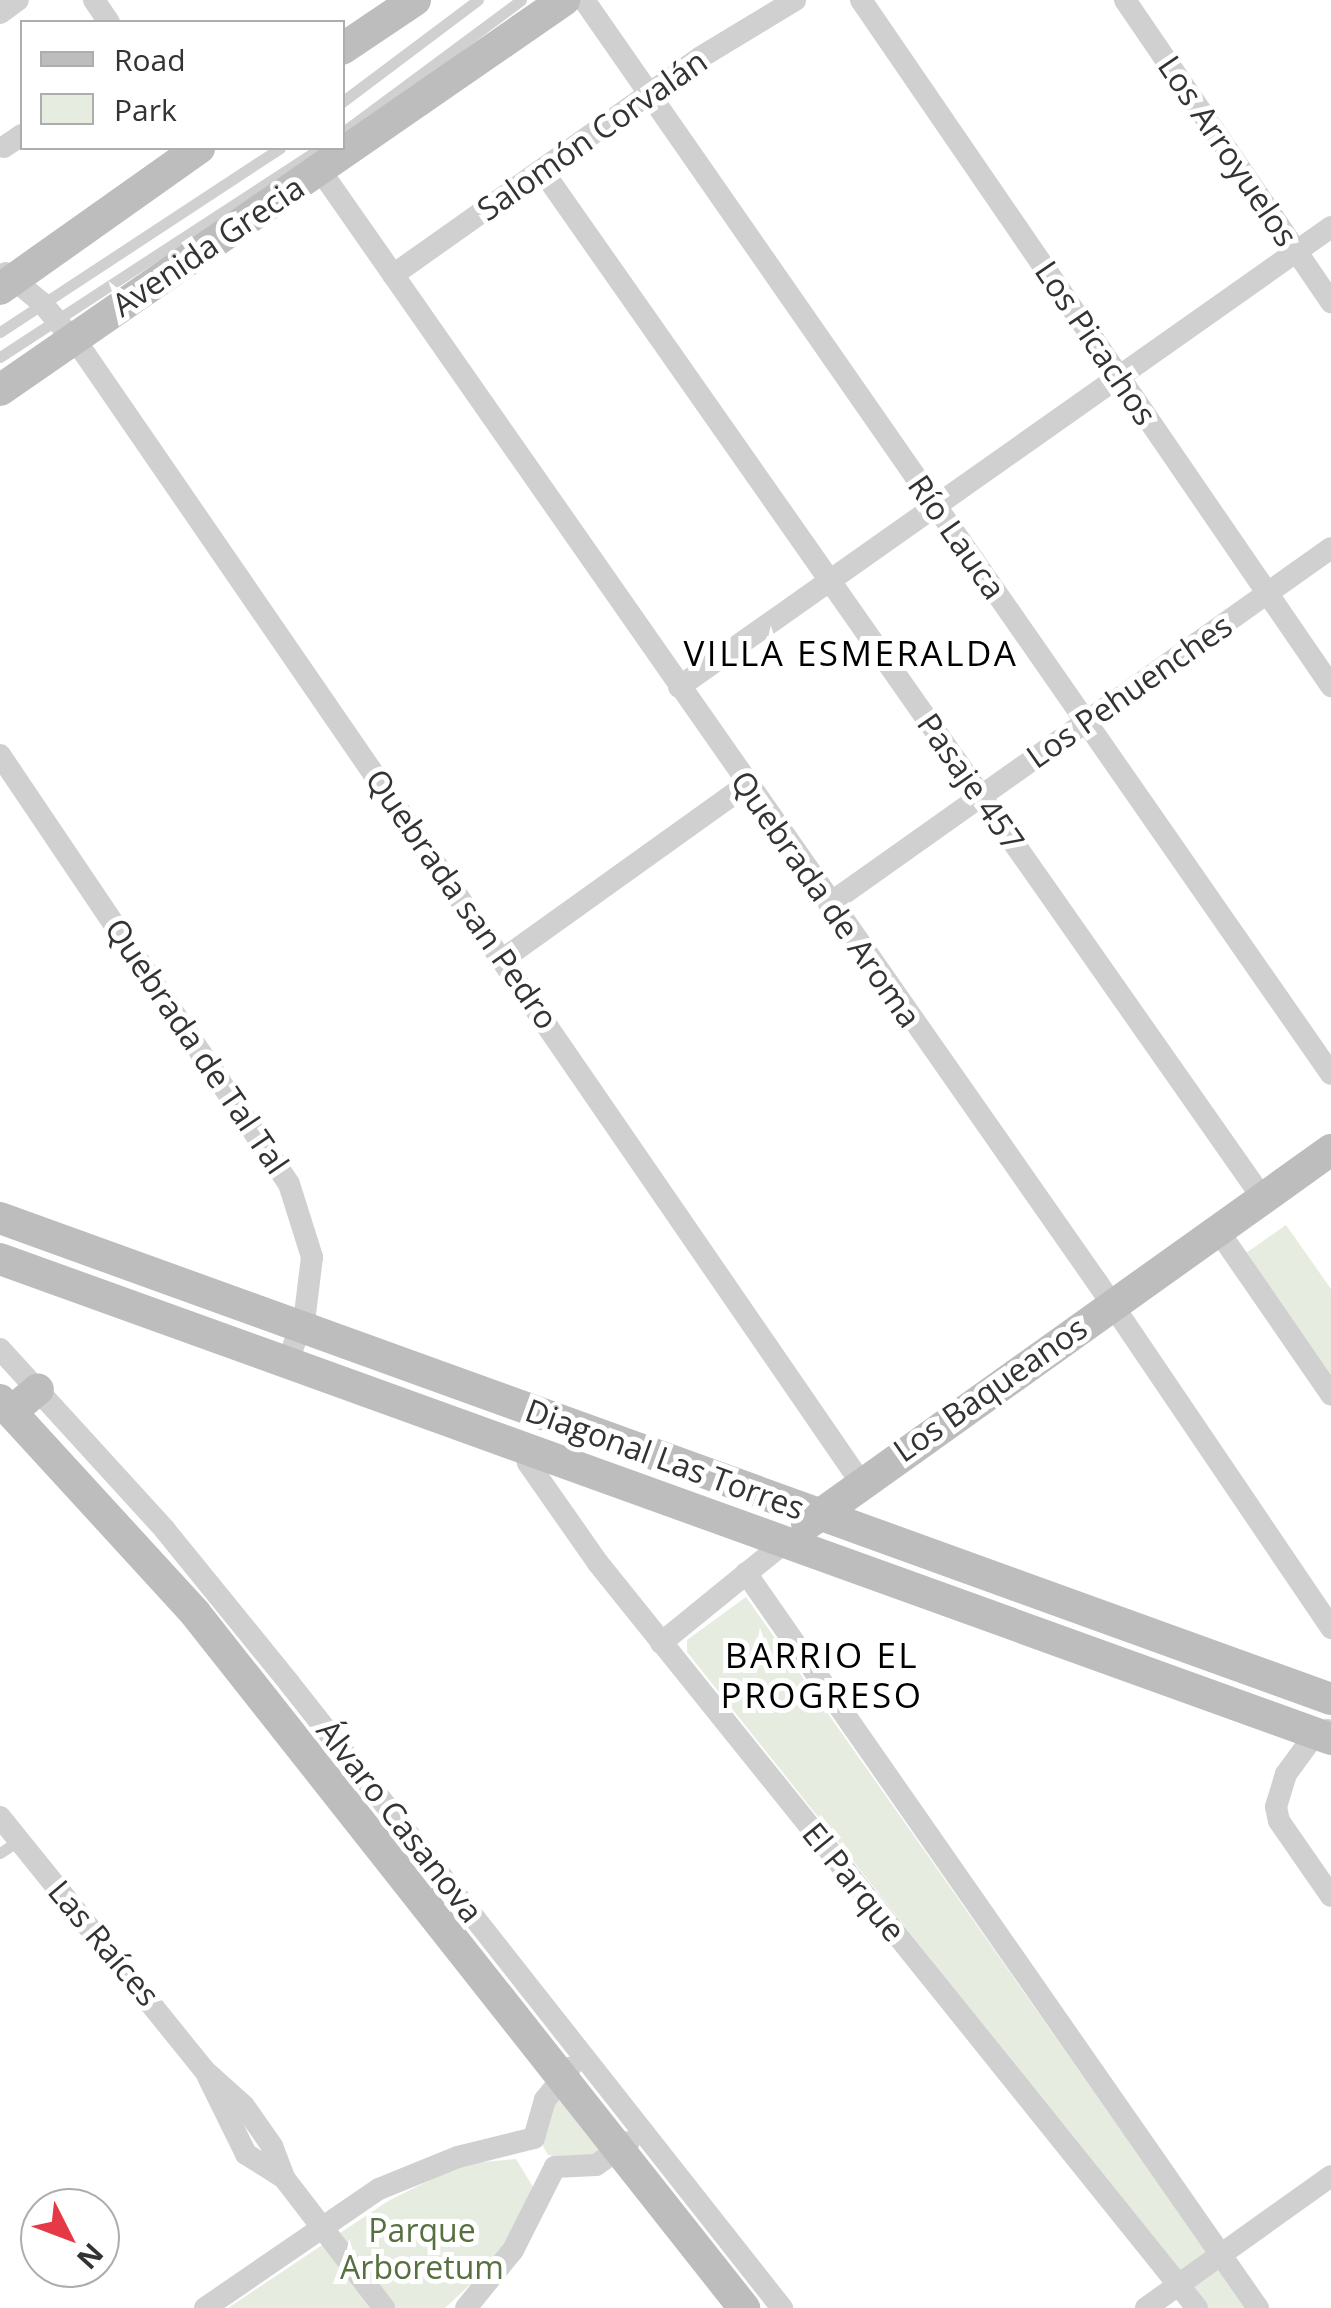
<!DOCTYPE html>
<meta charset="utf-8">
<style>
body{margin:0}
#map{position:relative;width:1331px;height:2308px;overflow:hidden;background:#fff;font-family:"Open Sans",sans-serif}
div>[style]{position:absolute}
.green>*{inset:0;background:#e6ecdf}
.lane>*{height:11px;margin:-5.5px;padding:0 5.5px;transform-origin:5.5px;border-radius:5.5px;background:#d0d0d0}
.street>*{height:22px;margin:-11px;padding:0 11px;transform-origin:11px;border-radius:11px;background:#d0d0d0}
.secondary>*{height:32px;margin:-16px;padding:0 16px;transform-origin:16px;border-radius:16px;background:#bdbdbd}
span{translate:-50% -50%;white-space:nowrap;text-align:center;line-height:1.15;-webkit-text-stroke:10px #fff;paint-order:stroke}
.street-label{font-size:32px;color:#333}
.park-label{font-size:32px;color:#56703f}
.neighbourhood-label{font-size:35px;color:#000;letter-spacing:2.5px}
.legend{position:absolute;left:20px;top:20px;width:325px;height:130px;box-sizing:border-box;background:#fff;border:2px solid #adadad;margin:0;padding:12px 18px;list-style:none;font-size:30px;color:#333}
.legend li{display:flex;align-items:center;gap:20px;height:50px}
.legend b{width:50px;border:2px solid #adadad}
.north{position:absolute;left:20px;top:2188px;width:100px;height:100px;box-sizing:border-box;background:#fff;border:2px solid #adadad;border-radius:50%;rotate:132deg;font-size:28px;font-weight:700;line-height:40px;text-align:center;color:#333}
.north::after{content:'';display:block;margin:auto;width:35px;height:45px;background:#e63946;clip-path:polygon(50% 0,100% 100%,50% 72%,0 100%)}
</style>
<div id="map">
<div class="green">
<div style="clip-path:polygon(1286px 1225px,1331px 1289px,1331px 1375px,1246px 1253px)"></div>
<div style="clip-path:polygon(746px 1597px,1246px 2308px,1208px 2308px,687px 1652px,687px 1640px)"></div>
<div style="clip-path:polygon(560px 2097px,601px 2151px,577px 2160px,548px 2155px,539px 2139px,541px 2120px)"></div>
<div style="clip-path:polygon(516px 2159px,536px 2192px,490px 2266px,445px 2308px,228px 2308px,388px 2201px,462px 2164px)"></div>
</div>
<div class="lane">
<div style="left:342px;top:102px;width:170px;rotate:-36.9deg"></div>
<div style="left:342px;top:133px;width:223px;rotate:-36.6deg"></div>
<div style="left:0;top:332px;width:335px;rotate:-33.3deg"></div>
<div style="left:0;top:357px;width:383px;rotate:-33.1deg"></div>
<div style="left:0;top:1853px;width:23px;rotate:-34deg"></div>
</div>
<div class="street">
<div style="left:94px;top:0;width:27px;rotate:56deg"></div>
<div style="left:584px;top:0;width:1308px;rotate:55.18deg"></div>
<div style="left:861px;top:0;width:832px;rotate:55.58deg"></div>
<div style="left:1125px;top:0;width:366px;rotate:55.7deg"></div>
<div style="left:0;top:13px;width:22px;rotate:-36deg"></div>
<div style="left:4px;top:147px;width:22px;rotate:-34deg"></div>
<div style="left:320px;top:170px;width:1357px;rotate:55.06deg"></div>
<div style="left:1097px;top:1282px;width:418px;rotate:55.9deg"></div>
<div style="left:542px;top:170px;width:1254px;rotate:54.97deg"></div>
<div style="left:6px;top:273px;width:47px;rotate:39.8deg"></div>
<div style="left:42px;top:303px;width:67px;rotate:49.9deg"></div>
<div style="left:85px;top:354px;width:1368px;rotate:55.49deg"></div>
<div style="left:393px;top:275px;width:377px;rotate:-35.3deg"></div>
<div style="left:701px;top:57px;width:110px;rotate:-31.2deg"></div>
<div style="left:679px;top:687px;width:798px;rotate:-35.2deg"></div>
<div style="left:0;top:755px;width:517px;rotate:56.03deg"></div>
<div style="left:289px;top:1184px;width:77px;rotate:72.5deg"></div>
<div style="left:312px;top:1257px;width:57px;rotate:97deg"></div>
<div style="left:305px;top:1314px;width:50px;rotate:109.9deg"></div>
<div style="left:829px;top:904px;width:615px;rotate:-35.34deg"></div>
<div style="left:503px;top:959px;width:299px;rotate:-35.6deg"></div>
<div style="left:1217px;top:1229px;width:201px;rotate:55.4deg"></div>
<div style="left:0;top:1349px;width:245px;rotate:47.6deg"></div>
<div style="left:165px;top:1530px;width:198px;rotate:50.9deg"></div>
<div style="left:290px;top:1684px;width:795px;rotate:51.75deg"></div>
<div style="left:524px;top:1447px;width:16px;rotate:76deg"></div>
<div style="left:528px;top:1463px;width:122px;rotate:55deg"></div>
<div style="left:598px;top:1563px;width:956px;rotate:51.2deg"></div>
<div style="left:746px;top:1573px;width:896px;rotate:55.14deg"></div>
<div style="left:661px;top:1643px;width:159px;rotate:-39.1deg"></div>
<div style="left:1328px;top:1730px;width:12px;rotate:166deg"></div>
<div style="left:1316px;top:1733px;width:51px;rotate:126.2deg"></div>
<div style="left:1286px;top:1774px;width:34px;rotate:107deg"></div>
<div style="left:1276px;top:1807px;width:14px;rotate:78deg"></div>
<div style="left:1279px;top:1821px;width:91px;rotate:55.3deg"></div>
<div style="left:0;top:1817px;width:326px;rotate:51.1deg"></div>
<div style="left:205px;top:2071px;width:52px;rotate:41.9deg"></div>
<div style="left:244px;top:2106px;width:49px;rotate:55deg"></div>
<div style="left:272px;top:2146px;width:34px;rotate:69deg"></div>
<div style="left:284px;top:2178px;width:164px;rotate:52.4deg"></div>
<div style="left:208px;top:2077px;width:86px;rotate:63.7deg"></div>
<div style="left:246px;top:2154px;width:45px;rotate:32.3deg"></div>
<div style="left:534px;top:2138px;width:40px;rotate:-74deg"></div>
<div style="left:545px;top:2100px;width:41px;rotate:-52deg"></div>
<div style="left:555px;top:2167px;width:41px;rotate:-2.8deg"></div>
<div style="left:596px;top:2165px;width:40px;rotate:-34.9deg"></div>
<div style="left:205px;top:2308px;width:211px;rotate:-34.4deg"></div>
<div style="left:379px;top:2189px;width:85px;rotate:-22.1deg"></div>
<div style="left:458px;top:2157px;width:78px;rotate:-14deg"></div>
<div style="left:466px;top:2308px;width:75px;rotate:-51deg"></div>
<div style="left:513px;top:2250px;width:93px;rotate:-63.2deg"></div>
<div style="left:1146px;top:2308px;width:227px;rotate:-35.5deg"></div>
</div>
<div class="secondary">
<div style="left:342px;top:49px;width:88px;rotate:-33.9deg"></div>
<div style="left:0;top:289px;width:244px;rotate:-35.3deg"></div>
<div style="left:0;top:390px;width:686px;rotate:-34.66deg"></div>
<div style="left:0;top:1218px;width:1415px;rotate:19.87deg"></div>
<div style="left:0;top:1259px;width:1415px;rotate:19.83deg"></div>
<div style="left:0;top:1400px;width:289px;rotate:47.5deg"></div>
<div style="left:195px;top:1613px;width:886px;rotate:51.69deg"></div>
<div style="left:11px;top:1412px;width:35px;rotate:-40deg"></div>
<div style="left:807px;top:1524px;width:644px;rotate:-35.52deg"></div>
</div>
<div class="street-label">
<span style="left:592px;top:135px;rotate:-35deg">Salomón Corvalán</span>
<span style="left:1228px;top:151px;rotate:56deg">Los Arroyuelos</span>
<span style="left:208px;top:246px;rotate:-34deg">Avenida Grecia</span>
<span style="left:1096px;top:343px;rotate:56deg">Los Picachos</span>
<span style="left:957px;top:537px;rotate:55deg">Río Lauca</span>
<span style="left:1129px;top:691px;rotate:-35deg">Los Pehuenches</span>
<span style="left:971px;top:782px;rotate:55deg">Pasaje 457</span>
<span style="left:462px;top:899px;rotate:55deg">Quebrada san Pedro</span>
<span style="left:826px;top:899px;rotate:55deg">Quebrada de Aroma</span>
<span style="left:197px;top:1046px;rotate:56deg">Quebrada de Tal Tal</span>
<span style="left:990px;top:1389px;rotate:-35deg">Los Baqueanos</span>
<span style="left:665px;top:1459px;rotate:20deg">Diagonal Las Torres</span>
<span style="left:400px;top:1821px;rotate:52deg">Álvaro Casanova</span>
<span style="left:854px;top:1882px;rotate:51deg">El Parque</span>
<span style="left:104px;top:1943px;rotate:50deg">Las Raíces</span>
</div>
<div class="park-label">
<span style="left:422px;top:2249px">Parque<br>Arboretum</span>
</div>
<div class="neighbourhood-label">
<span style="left:851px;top:653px">VILLA ESMERALDA</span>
<span style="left:822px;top:1675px">BARRIO EL<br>PROGRESO</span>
</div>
<ul class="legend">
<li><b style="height:12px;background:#bdbdbd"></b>Road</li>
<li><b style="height:28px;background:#e6ecdf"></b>Park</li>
</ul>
<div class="north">N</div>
</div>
